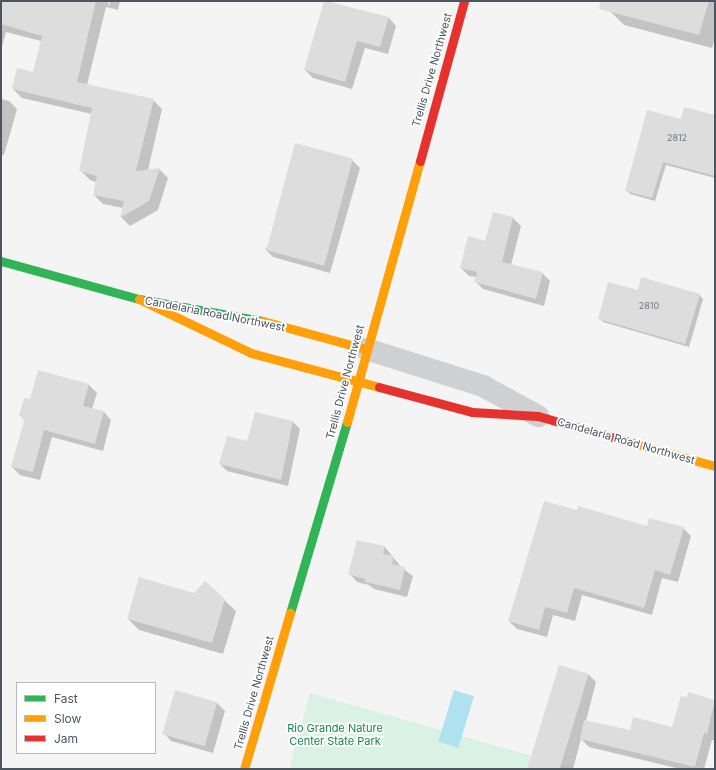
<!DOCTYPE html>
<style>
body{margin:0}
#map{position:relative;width:716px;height:770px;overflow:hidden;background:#f4f4f4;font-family:Inter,sans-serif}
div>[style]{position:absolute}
.green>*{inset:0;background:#d9f2e3}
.water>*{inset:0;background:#aee2f0;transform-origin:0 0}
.shadow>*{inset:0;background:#0003}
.building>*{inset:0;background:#ddddde;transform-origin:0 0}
.street>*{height:22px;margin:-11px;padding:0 11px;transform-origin:11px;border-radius:11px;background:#ced0d2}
.fast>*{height:9px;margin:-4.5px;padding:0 4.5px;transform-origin:4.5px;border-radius:4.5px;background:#30b455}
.slow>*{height:9px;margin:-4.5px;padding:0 4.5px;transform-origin:4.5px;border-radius:4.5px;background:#ff9f0a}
.jam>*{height:9px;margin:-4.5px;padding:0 4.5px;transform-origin:4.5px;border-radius:4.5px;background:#e5322d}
span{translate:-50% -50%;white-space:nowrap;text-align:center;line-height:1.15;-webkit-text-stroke:3.5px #fff;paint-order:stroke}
.number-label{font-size:9px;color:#707881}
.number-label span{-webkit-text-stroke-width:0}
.street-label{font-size:11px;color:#4a5661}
.park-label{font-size:11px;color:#17864f}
.frame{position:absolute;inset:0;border:2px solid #4a5661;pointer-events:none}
.legend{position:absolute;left:16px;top:682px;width:140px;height:72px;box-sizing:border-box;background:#fff;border:1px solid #b7bbc0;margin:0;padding:5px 7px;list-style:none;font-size:12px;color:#4a5661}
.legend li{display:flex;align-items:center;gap:8px;height:20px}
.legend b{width:20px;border:1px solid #b7bbc0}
</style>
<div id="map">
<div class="green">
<div style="clip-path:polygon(310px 693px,578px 769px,289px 769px)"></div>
</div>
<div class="water">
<div style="left:454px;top:690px;width:21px;height:54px;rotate:17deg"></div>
</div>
<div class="shadow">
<div style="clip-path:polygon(1px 1px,108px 1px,109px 7px,110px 1px,120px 1px,118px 10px,106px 7px,87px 85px,153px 100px,162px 109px,148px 170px,159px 169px,168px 178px,158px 210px,130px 226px,121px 217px,123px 208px,103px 204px,94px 195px,96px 182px,90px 180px,81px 171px,92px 114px,22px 98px,13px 89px,34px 73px,41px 41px,6px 32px,1px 50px)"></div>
<div style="clip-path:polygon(325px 1px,389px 18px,396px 26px,388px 54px,365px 48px,352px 89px,313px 78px,305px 70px)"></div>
<div style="clip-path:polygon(614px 1px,714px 1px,715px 38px,712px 48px,624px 25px,611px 12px)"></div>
<div style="clip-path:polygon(1px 99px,9px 101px,17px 109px,4px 155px,1px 155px)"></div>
<div style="clip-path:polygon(715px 116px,715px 178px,666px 165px,655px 201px,630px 194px,626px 190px)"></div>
<div style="clip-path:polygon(352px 160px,360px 168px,330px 273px,273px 257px,265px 249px)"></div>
<div style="clip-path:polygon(494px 213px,513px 218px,521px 226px,511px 265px,542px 273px,550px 281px,544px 306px,483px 289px,475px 281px,476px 277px,469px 276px,461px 268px,486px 242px)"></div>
<div style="clip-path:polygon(638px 292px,699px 295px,703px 299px,689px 347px,603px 322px,599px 318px)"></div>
<div style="clip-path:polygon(89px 385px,97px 393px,92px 409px,104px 412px,111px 420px,103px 451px,52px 437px,40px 480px,20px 475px,12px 467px,31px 401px)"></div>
<div style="clip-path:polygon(256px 413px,293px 422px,300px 429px,288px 486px,227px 471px,220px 464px,248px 442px)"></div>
<div style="clip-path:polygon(648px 527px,683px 528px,691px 536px,678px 582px,662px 578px,652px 615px,582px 595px,575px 621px,553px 615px,547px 637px,517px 629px,509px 621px)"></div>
<div style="clip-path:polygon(358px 541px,385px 547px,401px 567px,413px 576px,407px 597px,374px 589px,369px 585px,357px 582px,350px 574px)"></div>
<div style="clip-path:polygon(195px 594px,224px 600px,236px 611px,223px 654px,139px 630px,128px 619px)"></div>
<div style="clip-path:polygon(588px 674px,596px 682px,586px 721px,630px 731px,673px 729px,689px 694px,715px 701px,715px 741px,712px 740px,704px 769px,680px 769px,589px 747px,581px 739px,573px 769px,532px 769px)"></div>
<div style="clip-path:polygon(176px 691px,217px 703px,225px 711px,213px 753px,171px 741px,164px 733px)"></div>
</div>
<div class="building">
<div style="clip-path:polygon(1px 1px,96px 1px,77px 82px,154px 99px,136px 171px,160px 168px,149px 201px,120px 218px,124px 201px,93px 195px,97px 176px,79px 171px,92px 108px,12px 89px,17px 68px,33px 72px,42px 36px,1px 24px)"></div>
<div style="clip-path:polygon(324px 1px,389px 17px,380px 47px,357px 41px,345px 82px,304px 70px)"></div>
<div style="clip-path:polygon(600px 1px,709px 1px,699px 35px,599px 9px)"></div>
<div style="clip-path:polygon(684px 107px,715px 115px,715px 176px,663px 162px,652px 198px,625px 191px,647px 110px,681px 119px)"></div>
<div style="left:295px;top:143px;width:60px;height:111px;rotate:15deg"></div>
<div style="clip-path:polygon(493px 212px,513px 217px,502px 262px,543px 272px,536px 299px,474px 282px,477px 272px,460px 268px,468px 236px,485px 241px)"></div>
<div style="clip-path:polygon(641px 277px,700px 294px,685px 344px,598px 319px,608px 282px,638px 290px)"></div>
<div style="clip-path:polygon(38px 370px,89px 384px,83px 406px,104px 411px,95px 444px,44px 430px,33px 472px,11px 467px,24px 421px,19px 415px,24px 398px,30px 399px)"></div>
<div style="clip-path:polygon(255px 412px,293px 421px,281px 480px,219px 464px,227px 436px,247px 441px)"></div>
<div style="clip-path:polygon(544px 501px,577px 510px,578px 506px,647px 526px,649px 518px,684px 527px,670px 575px,655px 570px,644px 608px,574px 588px,567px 613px,545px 607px,539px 630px,508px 621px)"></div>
<div style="clip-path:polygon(357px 540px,385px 546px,383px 554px,394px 556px,392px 564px,405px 567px,400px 590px,365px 582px,365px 579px,348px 574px)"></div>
<div style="clip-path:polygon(139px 577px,194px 593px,205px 581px,225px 599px,212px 643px,127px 619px)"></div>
<div style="left:559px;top:665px;width:31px;height:108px;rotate:17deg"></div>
<div style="left:175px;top:690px;width:44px;height:46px;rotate:16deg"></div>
<div style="clip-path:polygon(688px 692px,715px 700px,707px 734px,704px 733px,695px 767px,580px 739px,584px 720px,630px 730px,633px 717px,672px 727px,681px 696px,687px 697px)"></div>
</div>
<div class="street">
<div style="left:366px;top:349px;width:123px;rotate:17.5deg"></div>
<div style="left:483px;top:386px;width:63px;rotate:28.6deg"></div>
</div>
<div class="fast">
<div style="left:1px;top:261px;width:143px;rotate:15.4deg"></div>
<div style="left:139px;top:299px;width:126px;rotate:10.1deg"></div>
<div style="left:290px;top:613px;width:199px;rotate:-73.4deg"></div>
</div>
<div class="slow">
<div style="left:139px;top:299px;width:124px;rotate:25.7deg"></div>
<div style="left:251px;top:353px;width:132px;rotate:14.9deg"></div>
<div style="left:263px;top:321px;width:107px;rotate:15.2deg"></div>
<div style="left:347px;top:422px;width:271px;rotate:-74.4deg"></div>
<div style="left:632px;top:443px;width:86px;rotate:15.5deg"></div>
<div style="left:244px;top:769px;width:163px;rotate:-73.6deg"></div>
</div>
<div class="jam">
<div style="left:420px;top:161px;width:166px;rotate:-74.6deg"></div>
<div style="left:379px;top:387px;width:96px;rotate:15deg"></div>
<div style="left:472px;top:412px;width:66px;rotate:3.5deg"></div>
<div style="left:538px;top:416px;width:98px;rotate:16deg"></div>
</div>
<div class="number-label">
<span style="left:677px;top:138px">2812</span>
<span style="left:649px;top:306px">2810</span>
</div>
<div class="street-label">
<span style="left:432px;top:70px;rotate:-74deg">Trellis Drive Northwest</span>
<span style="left:215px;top:314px;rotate:11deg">Candelaria Road Northwest</span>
<span style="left:345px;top:382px;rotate:-75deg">Trellis Drive Northwest</span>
<span style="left:626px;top:441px;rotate:16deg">Candelaria Road Northwest</span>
<span style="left:254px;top:693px;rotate:-74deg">Trellis Drive Northwest</span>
</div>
<div class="park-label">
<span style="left:335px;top:735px">Rio Grande Nature<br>Center State Park</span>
</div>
<div class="frame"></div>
<ul class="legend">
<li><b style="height:5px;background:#30b455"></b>Fast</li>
<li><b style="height:5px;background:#ff9f0a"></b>Slow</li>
<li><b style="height:5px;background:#e5322d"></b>Jam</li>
</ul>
</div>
